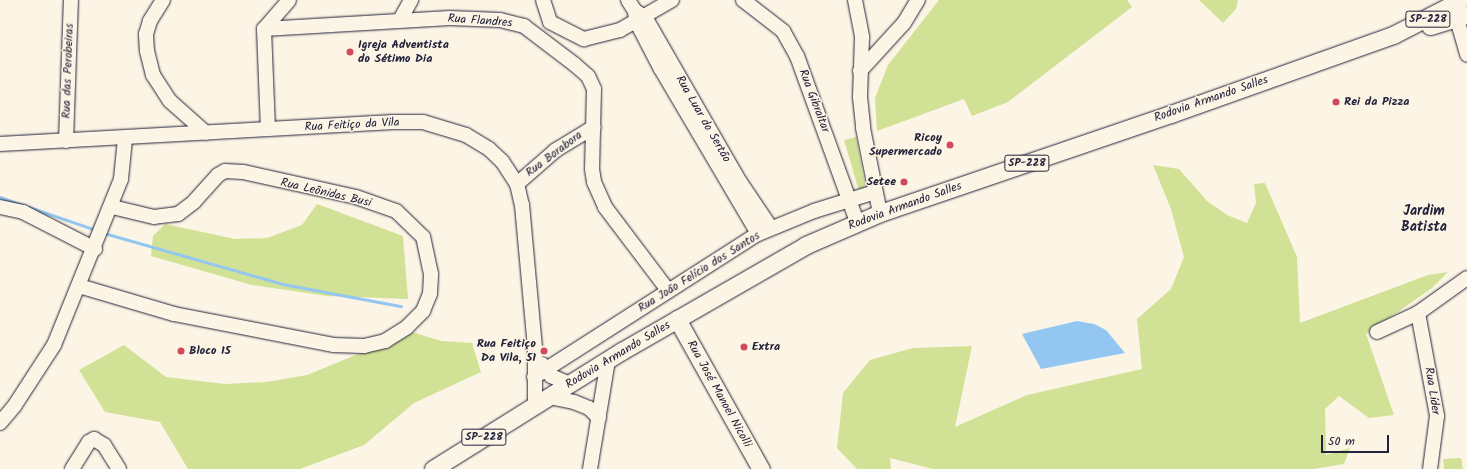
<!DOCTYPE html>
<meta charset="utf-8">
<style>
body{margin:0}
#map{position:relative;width:1467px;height:469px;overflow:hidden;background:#fcf5e5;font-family:Kalam,sans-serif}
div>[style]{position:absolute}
.green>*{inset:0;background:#d1e195}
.water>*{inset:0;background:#93c6f0}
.stream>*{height:2.5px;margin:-1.25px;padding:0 1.25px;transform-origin:1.25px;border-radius:1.25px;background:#93c6f0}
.roads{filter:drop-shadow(0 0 1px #22223b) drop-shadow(0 0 1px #22223b)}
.minor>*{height:14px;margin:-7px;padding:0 7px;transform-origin:7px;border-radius:7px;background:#fcf5e5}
.major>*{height:17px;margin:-8.5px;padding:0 8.5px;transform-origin:8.5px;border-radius:8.5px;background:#fcf5e5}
.dots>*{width:11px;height:11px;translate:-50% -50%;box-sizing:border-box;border:2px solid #fcf5e5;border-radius:50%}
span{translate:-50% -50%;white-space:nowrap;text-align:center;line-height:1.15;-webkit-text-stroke:3px #fcf5e5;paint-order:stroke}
.shield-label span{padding:1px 3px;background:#fcf5e5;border:1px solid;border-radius:3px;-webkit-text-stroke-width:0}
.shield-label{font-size:11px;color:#22223b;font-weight:700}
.street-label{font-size:12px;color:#22223b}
.poi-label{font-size:12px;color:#22223b;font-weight:700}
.left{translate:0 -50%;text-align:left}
.right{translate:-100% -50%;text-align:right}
.quarter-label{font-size:14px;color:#22223b;font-weight:700}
.scale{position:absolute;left:1321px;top:435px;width:68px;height:18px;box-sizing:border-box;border:2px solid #22223b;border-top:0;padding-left:5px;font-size:12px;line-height:14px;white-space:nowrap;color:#22223b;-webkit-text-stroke:3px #fcf5e5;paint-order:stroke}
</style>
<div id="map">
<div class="green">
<div style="clip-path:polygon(939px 0,1127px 0,1132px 7px,1008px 102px,972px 116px,964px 99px,877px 131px,875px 98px,888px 65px)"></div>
<div style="clip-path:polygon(1199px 0,1238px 0,1236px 9px,1223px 23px)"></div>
<div style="clip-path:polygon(856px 137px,865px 184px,864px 189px,859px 191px,844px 140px)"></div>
<div style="clip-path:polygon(1153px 165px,1179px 169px,1207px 201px,1227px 215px,1247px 223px,1256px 203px,1254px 184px,1265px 183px,1297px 257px,1300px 323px,1428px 275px,1448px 272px,1432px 288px,1366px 334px,1394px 415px,1369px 418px,1339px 396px,1325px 409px,1326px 455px,1350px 448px,1344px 464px,1313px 469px,933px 469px,890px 458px,891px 469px,857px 469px,837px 448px,843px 393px,870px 360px,913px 348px,972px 346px,955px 427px,1027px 395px,1142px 369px,1137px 319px,1171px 289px,1184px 257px,1171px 209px)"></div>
<div style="clip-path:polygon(317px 204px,403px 236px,408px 299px,327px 296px,252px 285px,151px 256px,153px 236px,165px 224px,235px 239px,267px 238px,302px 225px)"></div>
<div style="clip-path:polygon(412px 332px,441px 341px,472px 343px,481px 372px,414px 403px,364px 445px,300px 469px,188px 469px,160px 422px,105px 412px,79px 370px,124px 345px,166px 377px,225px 384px,267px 382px,307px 375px)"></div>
<div style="clip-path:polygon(1461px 458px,1463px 469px,1444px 469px,1443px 459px)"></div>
</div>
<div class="water">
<div style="clip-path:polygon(1077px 321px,1094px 324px,1106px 330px,1125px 353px,1041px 369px,1022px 334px)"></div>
</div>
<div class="stream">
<div style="left:0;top:197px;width:23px;rotate:20deg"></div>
<div style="left:29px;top:207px;width:71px;rotate:18.9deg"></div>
<div style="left:104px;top:233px;width:186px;rotate:15.9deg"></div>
<div style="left:283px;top:284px;width:120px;rotate:10.6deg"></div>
</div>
<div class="roads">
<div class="minor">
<div style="left:163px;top:0;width:25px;rotate:122deg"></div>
<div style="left:150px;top:21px;width:14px;rotate:107deg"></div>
<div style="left:146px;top:34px;width:17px;rotate:87deg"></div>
<div style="left:147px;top:51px;width:25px;rotate:76deg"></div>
<div style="left:153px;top:75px;width:31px;rotate:57deg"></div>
<div style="left:170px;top:101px;width:48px;rotate:41.6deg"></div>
<div style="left:543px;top:0;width:23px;rotate:72deg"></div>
<div style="left:550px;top:22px;width:38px;rotate:27deg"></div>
<div style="left:584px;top:39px;width:37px;rotate:-14deg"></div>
<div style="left:620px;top:30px;width:60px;rotate:-30deg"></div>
<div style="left:628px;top:0;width:13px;rotate:58deg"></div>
<div style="left:635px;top:11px;width:10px;rotate:84deg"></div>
<div style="left:636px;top:21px;width:54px;rotate:62.5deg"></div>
<div style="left:661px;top:69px;width:191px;rotate:59.5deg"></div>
<div style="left:743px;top:0;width:51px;rotate:37.8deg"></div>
<div style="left:783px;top:31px;width:29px;rotate:61deg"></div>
<div style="left:797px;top:56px;width:177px;rotate:70.1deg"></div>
<div style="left:855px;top:0;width:38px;rotate:79deg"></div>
<div style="left:862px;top:37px;width:60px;rotate:91.9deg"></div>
<div style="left:860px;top:97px;width:31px;rotate:84deg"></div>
<div style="left:863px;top:128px;width:87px;rotate:78.7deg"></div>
<div style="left:635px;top:11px;width:12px;rotate:31deg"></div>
<div style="left:645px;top:17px;width:190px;rotate:60.1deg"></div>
<div style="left:740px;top:182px;width:55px;rotate:56deg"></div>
<div style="left:1457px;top:19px;width:37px;rotate:74deg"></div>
<div style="left:400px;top:20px;width:23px;rotate:-61deg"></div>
<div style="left:264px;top:29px;width:38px;rotate:-49deg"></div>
<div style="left:860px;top:71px;width:65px;rotate:-47.5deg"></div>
<div style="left:904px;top:23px;width:27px;rotate:-59deg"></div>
<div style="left:268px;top:129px;width:100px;rotate:-92.3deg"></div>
<div style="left:264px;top:29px;width:186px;rotate:-3.4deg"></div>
<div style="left:450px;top:18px;width:50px;rotate:2.3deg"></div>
<div style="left:500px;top:20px;width:25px;rotate:14deg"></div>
<div style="left:524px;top:26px;width:63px;rotate:37.2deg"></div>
<div style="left:574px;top:64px;width:18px;rotate:41deg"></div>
<div style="left:588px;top:76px;width:14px;rotate:65deg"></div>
<div style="left:594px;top:89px;width:80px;rotate:91.4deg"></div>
<div style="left:592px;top:169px;width:13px;rotate:81deg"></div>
<div style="left:594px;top:182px;width:27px;rotate:66deg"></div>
<div style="left:605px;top:207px;width:103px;rotate:52.9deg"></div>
<div style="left:66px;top:141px;width:141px;rotate:-88deg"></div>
<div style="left:0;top:144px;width:394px;rotate:-3.2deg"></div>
<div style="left:393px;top:122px;width:30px"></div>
<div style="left:423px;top:122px;width:45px;rotate:16.8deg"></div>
<div style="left:466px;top:135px;width:27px;rotate:31deg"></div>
<div style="left:489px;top:149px;width:18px;rotate:43deg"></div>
<div style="left:502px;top:161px;width:27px;rotate:57deg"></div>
<div style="left:517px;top:184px;width:22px;rotate:77deg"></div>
<div style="left:522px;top:205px;width:143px;rotate:84.8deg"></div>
<div style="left:535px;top:347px;width:58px;rotate:90deg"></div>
<div style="left:517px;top:184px;width:52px;rotate:-41.1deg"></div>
<div style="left:556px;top:150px;width:44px;rotate:-31.2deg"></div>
<div style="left:0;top:207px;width:24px;rotate:12deg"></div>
<div style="left:23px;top:212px;width:81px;rotate:27.2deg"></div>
<div style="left:79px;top:286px;width:99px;rotate:16.4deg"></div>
<div style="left:174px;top:314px;width:162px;rotate:11deg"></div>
<div style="left:333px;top:345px;width:31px;rotate:2deg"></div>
<div style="left:364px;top:346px;width:22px;rotate:-13deg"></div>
<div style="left:385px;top:341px;width:26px;rotate:-32deg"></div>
<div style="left:407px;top:327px;width:23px;rotate:-45deg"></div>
<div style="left:423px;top:311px;width:18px;rotate:-68deg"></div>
<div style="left:430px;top:294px;width:20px;rotate:-87deg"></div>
<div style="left:431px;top:274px;width:38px;rotate:-102deg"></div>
<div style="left:423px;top:237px;width:37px;rotate:-136deg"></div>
<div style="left:396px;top:211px;width:42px;rotate:-160.7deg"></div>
<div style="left:356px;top:197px;width:116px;rotate:-167.5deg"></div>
<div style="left:243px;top:172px;width:18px;rotate:-177deg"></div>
<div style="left:225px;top:171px;width:8px;rotate:150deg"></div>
<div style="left:218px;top:175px;width:36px;rotate:132deg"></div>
<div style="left:194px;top:202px;width:20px;rotate:143deg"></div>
<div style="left:178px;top:214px;width:24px;rotate:173deg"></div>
<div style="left:154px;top:217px;width:43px;rotate:-166.6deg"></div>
<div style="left:1418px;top:313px;width:105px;rotate:79.5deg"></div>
<div style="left:1437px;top:416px;width:53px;rotate:97.5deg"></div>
<div style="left:1377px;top:332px;width:45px;rotate:-24.9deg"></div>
<div style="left:1418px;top:313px;width:60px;rotate:-35.5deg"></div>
<div style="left:542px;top:364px;width:15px;rotate:53deg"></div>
<div style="left:551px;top:376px;width:21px;rotate:23deg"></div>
<div style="left:534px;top:377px;width:266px;rotate:-32.6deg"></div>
<div style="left:758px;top:234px;width:61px;rotate:-22.3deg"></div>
<div style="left:814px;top:211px;width:64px;rotate:-17.3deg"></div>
<div style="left:549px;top:397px;width:25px;rotate:11deg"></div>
<div style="left:574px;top:402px;width:16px;rotate:22deg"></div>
<div style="left:589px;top:408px;width:14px;rotate:45deg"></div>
<div style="left:0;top:423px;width:23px;rotate:-50deg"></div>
<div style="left:15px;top:405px;width:72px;rotate:-57deg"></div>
<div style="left:54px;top:345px;width:179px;rotate:-68deg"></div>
<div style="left:121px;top:179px;width:40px;rotate:-84.3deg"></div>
<div style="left:72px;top:469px;width:32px;rotate:-58deg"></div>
<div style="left:89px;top:442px;width:6px;rotate:-31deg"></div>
<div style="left:94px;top:439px;width:12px;rotate:31deg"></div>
<div style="left:104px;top:445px;width:28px;rotate:58deg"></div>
<div style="left:590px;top:469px;width:110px;rotate:-80.6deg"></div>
</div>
<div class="major">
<div style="left:1430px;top:26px;width:39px;rotate:-17deg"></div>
<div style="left:677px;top:319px;width:172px;rotate:60.8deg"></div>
<div style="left:433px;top:469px;width:223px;rotate:-32deg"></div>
<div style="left:622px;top:351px;width:212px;rotate:-29.9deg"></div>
<div style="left:806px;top:245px;width:81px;rotate:-23.4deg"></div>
<div style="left:880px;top:213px;width:307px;rotate:-18.8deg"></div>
<div style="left:1171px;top:114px;width:236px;rotate:-19.6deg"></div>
<div style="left:1393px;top:35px;width:76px;rotate:-27.2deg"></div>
</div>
</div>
<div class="dots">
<div style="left:350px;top:52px;background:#d1495b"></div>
<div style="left:1336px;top:102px;background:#d1495b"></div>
<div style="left:950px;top:145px;background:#d1495b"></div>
<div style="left:904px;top:182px;background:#d1495b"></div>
<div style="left:744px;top:347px;background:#d1495b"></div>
<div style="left:181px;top:351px;background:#d1495b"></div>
<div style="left:544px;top:351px;background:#d1495b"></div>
</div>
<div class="shield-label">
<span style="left:1428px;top:19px">SP-228</span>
<span style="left:1027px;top:163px">SP-228</span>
<span style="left:484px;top:437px">SP-228</span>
</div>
<div class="street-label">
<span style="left:480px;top:21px;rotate:4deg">Rua Flandres</span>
<span style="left:68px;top:71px;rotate:-88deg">Rua das Perobeiras</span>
<span style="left:1211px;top:99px;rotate:-19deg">Rodovia Armando Salles</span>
<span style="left:814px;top:101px;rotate:69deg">Rua Gibraltar</span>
<span style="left:703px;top:119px;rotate:60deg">Rua Luar do Sertão</span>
<span style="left:352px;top:125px;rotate:-3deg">Rua Feitiço da Vila</span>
<span style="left:554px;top:154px;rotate:-37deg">Rua Borabora</span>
<span style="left:326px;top:193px;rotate:13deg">Rua Leônidas Busi</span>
<span style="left:905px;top:206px;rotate:-20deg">Rodovia Armando Salles</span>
<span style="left:699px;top:272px;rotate:-32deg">Rua João Felício dos Santos</span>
<span style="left:618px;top:355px;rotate:-31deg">Rodovia Armando Salles</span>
<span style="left:1432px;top:391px;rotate:81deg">Rua Líder</span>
<span style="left:719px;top:394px;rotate:61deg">Rua José Manoel Nicolli</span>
</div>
<div class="poi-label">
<span class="left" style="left:358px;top:52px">Igreja Adventista<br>do Sétimo Dia</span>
<span class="left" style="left:1344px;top:102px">Rei da Pizza</span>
<span class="right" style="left:942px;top:145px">Ricoy<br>Supermercado</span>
<span class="right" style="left:896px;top:182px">Setee</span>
<span class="right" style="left:536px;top:351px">Rua Feitiço<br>Da Vila, 51</span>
<span class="left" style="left:752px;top:347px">Extra</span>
<span class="left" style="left:189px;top:351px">Bloco 15</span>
</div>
<div class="quarter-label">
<span style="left:1424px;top:219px">Jardim<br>Batista</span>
</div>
<div class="scale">50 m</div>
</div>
